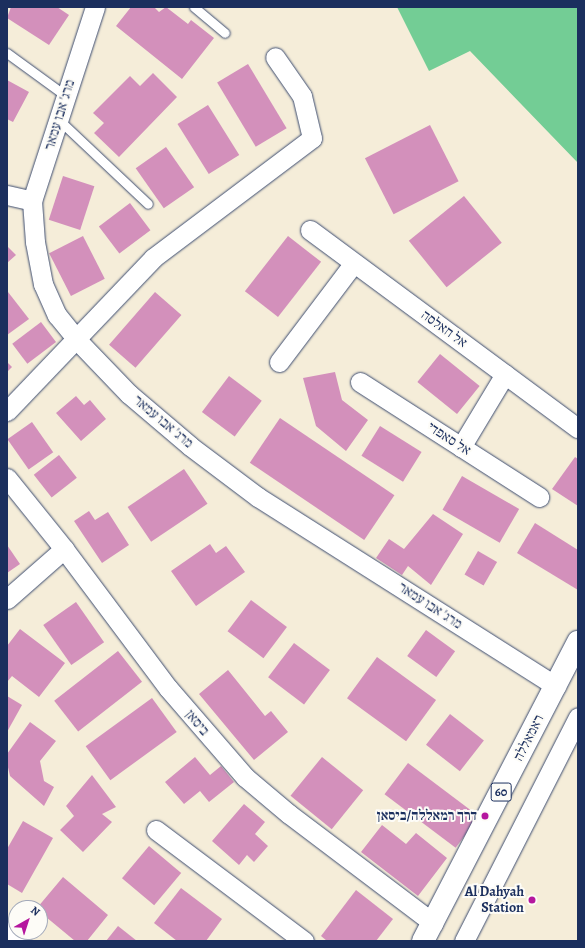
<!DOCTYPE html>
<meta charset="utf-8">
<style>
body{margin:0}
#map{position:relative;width:585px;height:948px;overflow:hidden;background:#f5edd9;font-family:Alegreya,"Frank Ruhl Libre",serif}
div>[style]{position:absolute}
.green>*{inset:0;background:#73cd95}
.building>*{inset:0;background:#d390bb;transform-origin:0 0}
.roads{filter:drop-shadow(0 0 1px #3c4c70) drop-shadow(0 0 1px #3c4c70)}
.service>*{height:9px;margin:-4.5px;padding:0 4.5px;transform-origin:4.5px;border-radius:4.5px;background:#fff}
.minor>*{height:19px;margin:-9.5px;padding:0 9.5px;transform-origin:9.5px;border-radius:9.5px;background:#fff}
.trunk>*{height:22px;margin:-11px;padding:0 11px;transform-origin:11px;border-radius:11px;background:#fff}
.dots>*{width:11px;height:11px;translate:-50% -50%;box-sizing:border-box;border:2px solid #fdfcf7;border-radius:50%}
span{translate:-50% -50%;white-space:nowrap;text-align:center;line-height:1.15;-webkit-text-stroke:4px #fdfcf7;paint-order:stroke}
.shield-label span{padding:1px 3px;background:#fdfcf7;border:1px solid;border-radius:3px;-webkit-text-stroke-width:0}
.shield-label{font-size:13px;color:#1b2f5e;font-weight:700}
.street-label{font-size:14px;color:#1b2f5e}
.poi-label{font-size:14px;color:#1b2f5e;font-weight:700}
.right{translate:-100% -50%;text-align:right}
.frame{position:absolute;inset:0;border:8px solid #1b2f5e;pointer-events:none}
.north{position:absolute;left:8px;top:900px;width:40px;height:40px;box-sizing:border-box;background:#fdfcf7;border:1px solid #a3aaba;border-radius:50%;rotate:39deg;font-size:11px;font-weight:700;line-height:16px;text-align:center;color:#1b2f5e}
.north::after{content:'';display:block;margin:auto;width:14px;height:18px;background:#b5179e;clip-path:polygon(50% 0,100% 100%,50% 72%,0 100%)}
</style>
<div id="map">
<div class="green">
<div style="clip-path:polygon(397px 7px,578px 7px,578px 163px,470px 51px,429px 71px)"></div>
</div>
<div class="building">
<div style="clip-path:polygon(11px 7px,57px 7px,69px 15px,49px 45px,7px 18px)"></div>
<div style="clip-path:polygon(131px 7px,154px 7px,159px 12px,166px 7px,188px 24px,191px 20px,214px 38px,182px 79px,116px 26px)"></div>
<div style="left:248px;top:64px;width:75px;height:36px;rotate:59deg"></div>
<div style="clip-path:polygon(153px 73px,177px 97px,119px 157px,94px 133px,104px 123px,93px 113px,130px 76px,140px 86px)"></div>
<div style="clip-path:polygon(7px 80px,29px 92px,13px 122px,7px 119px)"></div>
<div style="left:208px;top:105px;width:59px;height:36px;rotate:58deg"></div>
<div style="left:430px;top:125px;width:63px;height:73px;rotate:63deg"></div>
<div style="left:166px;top:147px;width:49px;height:37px;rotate:55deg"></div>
<div style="left:63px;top:176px;width:33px;height:46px;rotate:18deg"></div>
<div style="left:464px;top:196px;width:60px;height:71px;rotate:51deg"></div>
<div style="left:130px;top:203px;width:34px;height:39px;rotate:53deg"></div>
<div style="left:83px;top:236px;width:48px;height:38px;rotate:63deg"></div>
<div style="left:288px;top:236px;width:42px;height:70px;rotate:38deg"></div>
<div style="clip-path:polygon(7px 246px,16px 255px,7px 263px)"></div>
<div style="clip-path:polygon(8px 292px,29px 319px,7px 335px,7px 293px)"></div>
<div style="left:155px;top:292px;width:35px;height:70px;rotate:41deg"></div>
<div style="left:41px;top:322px;width:25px;height:36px;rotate:53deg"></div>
<div style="left:440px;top:354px;width:51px;height:36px;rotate:39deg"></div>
<div style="clip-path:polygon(7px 362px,12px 367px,7px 372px)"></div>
<div style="clip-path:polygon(335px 372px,342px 400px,368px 420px,346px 451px,316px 426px,303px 378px)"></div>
<div style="left:229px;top:376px;width:41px;height:45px;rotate:37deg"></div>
<div style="clip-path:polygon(76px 396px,84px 405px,90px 400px,106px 419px,81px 441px,56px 413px)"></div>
<div style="left:280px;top:418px;width:138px;height:54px;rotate:34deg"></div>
<div style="left:32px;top:422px;width:37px;height:30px;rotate:55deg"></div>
<div style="left:380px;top:426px;width:49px;height:35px;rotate:32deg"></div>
<div style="left:59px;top:455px;width:29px;height:32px;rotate:52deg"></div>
<div style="clip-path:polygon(575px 457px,578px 459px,578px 506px,552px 489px)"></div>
<div style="left:184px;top:469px;width:42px;height:68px;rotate:56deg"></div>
<div style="left:462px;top:476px;width:66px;height:39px;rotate:30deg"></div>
<div style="clip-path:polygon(89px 511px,95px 520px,108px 512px,129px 545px,102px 563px,74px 521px)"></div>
<div style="clip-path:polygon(433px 514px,463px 534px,431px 585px,408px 566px,402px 575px,376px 558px,389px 539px,404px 549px)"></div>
<div style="clip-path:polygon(535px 523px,578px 550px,578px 590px,517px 553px)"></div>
<div style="clip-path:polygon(210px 544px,216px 553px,226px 546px,245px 572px,196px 606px,171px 571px)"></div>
<div style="clip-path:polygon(7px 545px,20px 564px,7px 573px)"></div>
<div style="left:478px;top:551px;width:22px;height:27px;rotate:30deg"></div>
<div style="left:251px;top:600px;width:45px;height:39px;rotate:37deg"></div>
<div style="left:76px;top:602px;width:49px;height:40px;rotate:55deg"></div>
<div style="clip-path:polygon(20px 629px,65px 663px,39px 697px,12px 676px,7px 682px,7px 646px)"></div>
<div style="left:426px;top:630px;width:36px;height:32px;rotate:36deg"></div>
<div style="left:294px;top:643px;width:45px;height:43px;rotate:37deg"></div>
<div style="left:118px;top:651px;width:39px;height:81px;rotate:52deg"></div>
<div style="left:377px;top:657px;width:73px;height:51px;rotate:36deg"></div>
<div style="clip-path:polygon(228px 670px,265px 716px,271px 711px,288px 732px,254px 760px,199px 694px)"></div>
<div style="clip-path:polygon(7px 696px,22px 705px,7px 732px)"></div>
<div style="left:152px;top:698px;width:42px;height:82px;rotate:54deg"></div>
<div style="left:450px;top:714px;width:43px;height:39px;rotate:38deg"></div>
<div style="clip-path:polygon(30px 722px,56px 741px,40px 761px,44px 781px,54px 787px,44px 806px,10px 776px,7px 763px,7px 754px)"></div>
<div style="clip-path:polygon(195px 757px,210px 775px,221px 766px,234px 782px,209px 802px,200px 791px,184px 804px,165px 782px)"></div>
<div style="left:322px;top:757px;width:53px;height:50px;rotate:39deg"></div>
<div style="left:408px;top:763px;width:89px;height:39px;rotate:37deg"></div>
<div style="clip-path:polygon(92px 775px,116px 807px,102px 814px,112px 822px,83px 852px,60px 830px,74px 816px,66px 806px)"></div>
<div style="clip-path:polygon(244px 804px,265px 822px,255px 834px,268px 846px,254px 862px,247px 855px,239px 865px,212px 841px)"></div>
<div style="clip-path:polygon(23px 821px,53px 838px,22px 893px,7px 884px,7px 849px)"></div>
<div style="clip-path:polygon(382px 825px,406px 844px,416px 833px,447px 858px,418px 896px,361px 852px)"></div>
<div style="left:149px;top:846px;width:42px;height:42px;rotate:40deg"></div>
<div style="clip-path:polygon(63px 877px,108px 915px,87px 941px,75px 941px,40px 912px,40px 908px,37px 908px)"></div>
<div style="clip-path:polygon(181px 888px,222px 919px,206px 941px,177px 941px,154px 923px)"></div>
<div style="clip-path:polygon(356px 890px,393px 919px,376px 941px,327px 941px,321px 936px)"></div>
<div style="clip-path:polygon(118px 926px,137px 941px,106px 941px)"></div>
</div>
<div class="roads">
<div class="service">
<div style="left:194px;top:7px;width:40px;rotate:40deg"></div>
<div style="left:7px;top:53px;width:73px;rotate:36.1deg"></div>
<div style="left:59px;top:120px;width:122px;rotate:43.3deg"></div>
</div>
<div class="minor">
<div style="left:95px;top:7px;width:204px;rotate:108deg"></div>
<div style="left:32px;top:201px;width:41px;rotate:85.8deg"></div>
<div style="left:35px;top:242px;width:43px;rotate:79.2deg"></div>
<div style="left:43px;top:284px;width:34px;rotate:66deg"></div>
<div style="left:57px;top:315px;width:32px;rotate:51deg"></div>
<div style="left:77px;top:340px;width:75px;rotate:46.1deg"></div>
<div style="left:129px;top:394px;width:80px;rotate:40.4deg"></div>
<div style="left:190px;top:446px;width:85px;rotate:36.9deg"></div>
<div style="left:258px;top:497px;width:353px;rotate:32.4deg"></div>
<div style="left:7px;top:195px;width:26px;rotate:13deg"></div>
<div style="left:310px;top:230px;width:333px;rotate:36.5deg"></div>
<div style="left:279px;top:362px;width:124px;rotate:-52.9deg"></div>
<div style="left:360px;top:382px;width:213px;rotate:32.7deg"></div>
<div style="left:7px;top:411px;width:211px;rotate:-46.3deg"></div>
<div style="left:153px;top:258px;width:199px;rotate:-37deg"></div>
<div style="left:312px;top:138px;width:43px;rotate:-103.4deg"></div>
<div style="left:302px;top:96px;width:47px;rotate:-124.7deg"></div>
<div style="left:461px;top:447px;width:85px;rotate:-58.9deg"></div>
<div style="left:7px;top:478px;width:91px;rotate:51.2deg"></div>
<div style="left:64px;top:549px;width:174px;rotate:53.2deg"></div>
<div style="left:168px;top:688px;width:118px;rotate:49.1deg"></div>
<div style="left:245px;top:777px;width:57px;rotate:40.1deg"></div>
<div style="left:289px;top:814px;width:181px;rotate:37.1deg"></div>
<div style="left:7px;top:599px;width:76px;rotate:-41.3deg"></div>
<div style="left:156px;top:830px;width:185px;rotate:36.9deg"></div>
<div style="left:7px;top:931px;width:17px;rotate:36deg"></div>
<div style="left:464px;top:941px;width:251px;rotate:-63deg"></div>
</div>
<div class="trunk">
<div style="left:423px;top:941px;width:337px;rotate:-62.6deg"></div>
</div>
</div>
<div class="dots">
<div style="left:485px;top:816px;background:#b5179e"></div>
<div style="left:532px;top:900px;background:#b5179e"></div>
</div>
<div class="shield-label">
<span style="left:501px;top:792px">60</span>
</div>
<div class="street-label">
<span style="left:60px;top:115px;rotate:-73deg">מרג' אבו עמאר</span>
<span style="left:444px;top:329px;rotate:36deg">אל חאלסה</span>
<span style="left:163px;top:422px;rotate:40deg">מרג' אבו עמאר</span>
<span style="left:449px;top:439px;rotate:33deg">אל סאפדי</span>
<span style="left:430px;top:606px;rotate:33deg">מרג' אבו עמאר</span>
<span style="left:197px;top:723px;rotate:50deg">ביסאן</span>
<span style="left:529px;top:738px;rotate:-63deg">ראמאללה</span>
</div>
<div class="poi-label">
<span class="right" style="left:477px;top:816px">דרך רמאללה/ביסאן</span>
<span class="right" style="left:524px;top:900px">Al Dahyah<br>Station</span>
</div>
<div class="frame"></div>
<div class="north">N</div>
</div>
